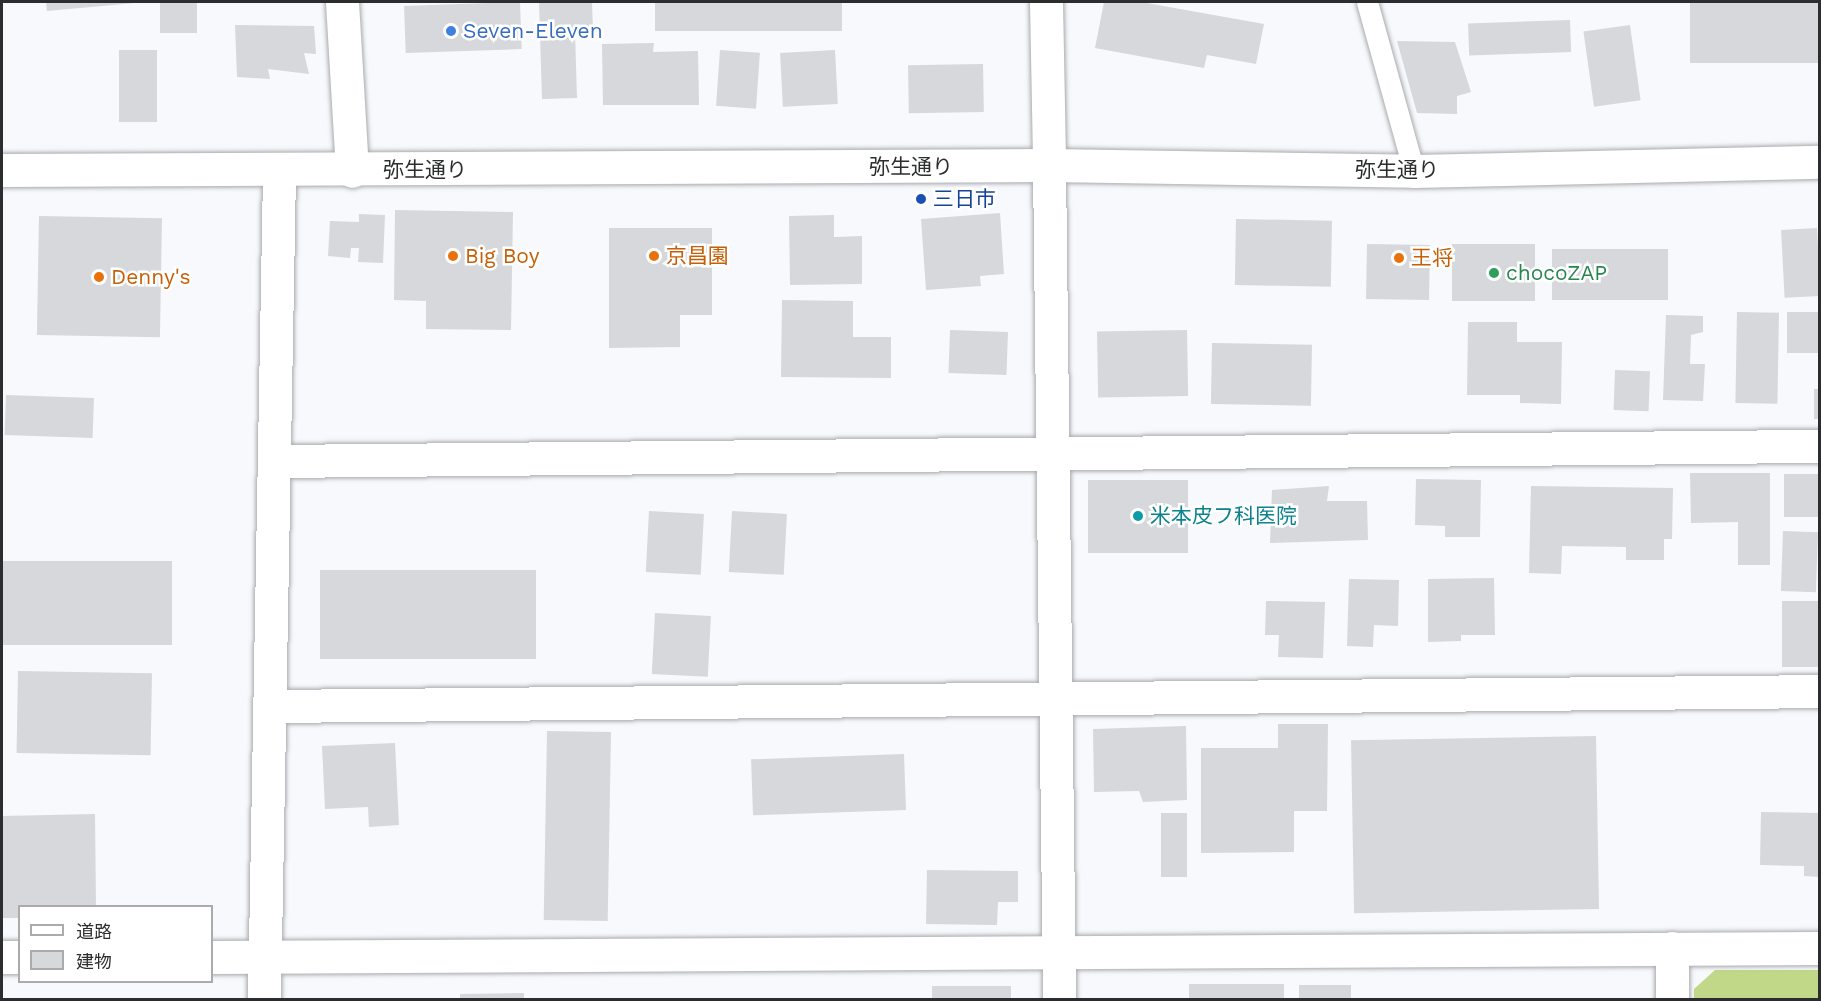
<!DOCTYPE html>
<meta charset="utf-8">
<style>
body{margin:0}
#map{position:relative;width:1821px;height:1001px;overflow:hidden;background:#f7f9fc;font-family:"Work Sans","Noto Sans JP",sans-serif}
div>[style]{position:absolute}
.green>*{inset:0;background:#c0d888}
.building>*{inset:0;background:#d6d8dc;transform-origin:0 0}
.roads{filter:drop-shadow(0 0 2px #a9abaf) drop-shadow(0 0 2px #a9abaf)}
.service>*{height:21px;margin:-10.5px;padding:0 10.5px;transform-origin:10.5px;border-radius:10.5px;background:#fff}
.minor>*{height:33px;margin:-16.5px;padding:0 16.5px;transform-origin:16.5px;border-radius:16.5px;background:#fff}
.tertiary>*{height:33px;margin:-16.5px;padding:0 16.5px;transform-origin:16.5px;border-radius:16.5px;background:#fff}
.dots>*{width:16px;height:16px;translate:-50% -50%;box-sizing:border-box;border:3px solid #fff;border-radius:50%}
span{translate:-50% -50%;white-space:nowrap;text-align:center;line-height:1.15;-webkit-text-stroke:5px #fff;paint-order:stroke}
.shop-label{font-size:21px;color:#366cbe}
.left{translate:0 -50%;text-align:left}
.street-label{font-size:21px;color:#2c2d2e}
.transit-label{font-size:21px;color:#164399}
.food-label{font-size:21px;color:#c56008}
.leisure-label{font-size:21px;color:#27864d}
.culture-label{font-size:21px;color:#0d838f}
.frame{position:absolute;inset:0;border:3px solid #2c2d2e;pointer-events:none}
.legend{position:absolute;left:18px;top:905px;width:195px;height:78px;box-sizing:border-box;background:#fff;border:2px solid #ababab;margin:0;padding:8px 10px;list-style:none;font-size:18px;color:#2c2d2e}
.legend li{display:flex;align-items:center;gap:12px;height:30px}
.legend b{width:30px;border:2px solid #ababab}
</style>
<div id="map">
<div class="green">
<div style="clip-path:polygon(1715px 970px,1819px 970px,1819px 999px,1694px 999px,1694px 989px)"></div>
</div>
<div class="building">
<div style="clip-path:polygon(46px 2px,134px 2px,135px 3px,47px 11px)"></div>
<div style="left:160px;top:2px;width:37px;height:31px"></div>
<div style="left:520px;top:2px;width:47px;height:116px;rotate:88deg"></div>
<div style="clip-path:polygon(539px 2px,592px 2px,593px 31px,575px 32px,577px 98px,542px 99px)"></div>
<div style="left:655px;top:2px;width:187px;height:29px"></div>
<div style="clip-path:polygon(1104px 2px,1141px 2px,1264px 24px,1256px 64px,1207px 55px,1204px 68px,1095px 48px)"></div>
<div style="left:1690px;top:2px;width:130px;height:61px"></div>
<div style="left:1570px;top:20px;width:32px;height:102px;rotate:88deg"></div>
<div style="clip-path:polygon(235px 25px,314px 26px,316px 54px,304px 53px,309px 74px,268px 69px,270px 79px,237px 77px)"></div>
<div style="left:1630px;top:25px;width:76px;height:47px;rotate:82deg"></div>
<div style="clip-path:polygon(1397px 41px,1455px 42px,1471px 92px,1457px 96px,1457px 114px,1417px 113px)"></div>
<div style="clip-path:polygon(654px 43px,653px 52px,698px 51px,699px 105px,603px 105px,602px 44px)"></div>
<div style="left:119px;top:50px;width:38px;height:72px"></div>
<div style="left:720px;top:50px;width:40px;height:56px;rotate:4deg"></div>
<div style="left:835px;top:50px;width:54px;height:55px;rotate:87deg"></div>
<div style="left:983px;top:64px;width:48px;height:75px;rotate:89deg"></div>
<div style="clip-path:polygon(395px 210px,513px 212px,511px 330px,426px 329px,426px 301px,394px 300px)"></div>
<div style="clip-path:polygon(1000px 213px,1004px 274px,980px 276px,981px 286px,926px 290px,921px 219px)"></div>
<div style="clip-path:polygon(359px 214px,385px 215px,383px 263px,358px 262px,359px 248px,351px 248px,350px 258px,328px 256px,330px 221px,359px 222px)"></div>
<div style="clip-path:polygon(834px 215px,834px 237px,862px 236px,862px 284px,790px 285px,789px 216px)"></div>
<div style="left:39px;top:216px;width:123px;height:119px;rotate:1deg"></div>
<div style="left:1236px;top:219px;width:96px;height:66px;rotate:1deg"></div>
<div style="clip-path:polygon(609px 228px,712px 228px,712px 315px,680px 315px,680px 347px,609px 348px)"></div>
<div style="left:1817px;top:228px;width:68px;height:36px;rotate:87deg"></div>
<div style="left:1367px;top:244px;width:63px;height:55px;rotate:1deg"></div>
<div style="left:1452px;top:244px;width:83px;height:57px"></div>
<div style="left:1552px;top:249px;width:116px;height:51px"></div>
<div style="clip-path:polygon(782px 300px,853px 301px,853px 337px,891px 337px,891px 378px,781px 377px)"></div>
<div style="left:1737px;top:312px;width:42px;height:91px;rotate:1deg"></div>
<div style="left:1820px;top:312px;width:41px;height:33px;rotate:90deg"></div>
<div style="clip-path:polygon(1666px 315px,1703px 316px,1703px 332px,1691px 335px,1690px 364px,1705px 364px,1703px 401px,1663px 400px)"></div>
<div style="clip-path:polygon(1468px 322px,1517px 322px,1517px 342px,1562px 342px,1561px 404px,1520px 403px,1520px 395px,1467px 395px)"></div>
<div style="left:950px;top:330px;width:58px;height:43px;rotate:2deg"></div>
<div style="left:1187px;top:330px;width:66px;height:90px;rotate:89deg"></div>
<div style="left:1212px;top:343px;width:100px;height:61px;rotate:1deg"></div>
<div style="left:1615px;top:370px;width:35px;height:40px;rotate:2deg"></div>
<div style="left:1814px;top:389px;width:6px;height:30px"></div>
<div style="left:6px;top:395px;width:88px;height:40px;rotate:2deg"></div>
<div style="clip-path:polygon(1690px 473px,1770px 473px,1770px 565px,1738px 565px,1738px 522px,1691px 523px)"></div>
<div style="left:1820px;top:474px;width:43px;height:36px;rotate:90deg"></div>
<div style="clip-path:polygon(1416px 479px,1481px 480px,1480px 537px,1445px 537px,1445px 526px,1415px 525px)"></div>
<div style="left:1088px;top:480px;width:100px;height:73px"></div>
<div style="clip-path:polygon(1329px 486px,1327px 501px,1367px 501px,1368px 540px,1270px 543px,1272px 490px)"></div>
<div style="clip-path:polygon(1531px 486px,1673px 488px,1672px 539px,1664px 539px,1664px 560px,1626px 560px,1626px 547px,1562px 546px,1561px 574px,1529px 573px)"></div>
<div style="left:649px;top:511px;width:55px;height:61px;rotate:3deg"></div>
<div style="left:732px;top:511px;width:55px;height:61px;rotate:3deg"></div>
<div style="left:1783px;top:531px;width:35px;height:60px;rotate:2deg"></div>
<div style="left:2px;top:561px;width:170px;height:84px"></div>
<div style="left:536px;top:570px;width:89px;height:216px;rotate:90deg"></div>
<div style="clip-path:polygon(1494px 578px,1495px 635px,1461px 635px,1461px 641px,1428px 642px,1428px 579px)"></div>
<div style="clip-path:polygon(1349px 579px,1399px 580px,1398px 626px,1374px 625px,1373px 647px,1347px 646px)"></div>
<div style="clip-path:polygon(1266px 601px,1325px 602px,1323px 658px,1278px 657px,1279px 635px,1265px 635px)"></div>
<div style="left:1782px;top:601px;width:38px;height:66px"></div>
<div style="left:655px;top:613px;width:56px;height:61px;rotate:3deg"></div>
<div style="left:18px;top:671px;width:134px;height:82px;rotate:1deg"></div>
<div style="clip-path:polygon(1278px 724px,1328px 724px,1327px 811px,1294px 811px,1294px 852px,1201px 853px,1201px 748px,1278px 748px)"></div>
<div style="clip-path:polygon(1186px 726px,1187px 800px,1143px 802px,1139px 791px,1094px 792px,1093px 729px)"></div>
<div style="left:547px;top:731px;width:64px;height:189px;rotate:1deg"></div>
<div style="left:1596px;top:736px;width:173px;height:245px;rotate:89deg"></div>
<div style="clip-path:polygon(395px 743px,399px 825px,369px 827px,368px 807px,325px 809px,322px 746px)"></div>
<div style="left:904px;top:754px;width:56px;height:153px;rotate:88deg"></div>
<div style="clip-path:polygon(1761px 812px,1820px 813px,1820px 877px,1804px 876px,1804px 866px,1760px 865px)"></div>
<div style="left:1161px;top:813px;width:26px;height:64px"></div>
<div style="clip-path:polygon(95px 814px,96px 906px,20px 906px,20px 918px,2px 918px,2px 816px)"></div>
<div style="clip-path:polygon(927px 870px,1018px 871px,1018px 902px,998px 902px,997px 925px,926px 924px)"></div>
<div style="left:1284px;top:984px;width:16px;height:95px;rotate:90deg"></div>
<div style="left:1299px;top:985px;width:52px;height:15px"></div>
<div style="left:932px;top:986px;width:79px;height:14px"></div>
<div style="clip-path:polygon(524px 993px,524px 1000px,460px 1000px,460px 994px)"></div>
</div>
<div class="roads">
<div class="service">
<div style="left:1367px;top:2px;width:175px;rotate:74.5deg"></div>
</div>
<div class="minor">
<div style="left:342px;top:2px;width:169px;rotate:86.6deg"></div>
<div style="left:1046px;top:2px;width:163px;rotate:88.9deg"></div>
<div style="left:274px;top:461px;width:1546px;rotate:-0.56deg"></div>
<div style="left:269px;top:706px;width:1551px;rotate:-0.55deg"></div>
<div style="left:1672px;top:948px;width:52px;rotate:90deg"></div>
<div style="left:264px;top:1000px;width:828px;rotate:-88.96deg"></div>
</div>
<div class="tertiary">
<div style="left:1049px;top:165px;width:835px;rotate:89.31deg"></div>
<div style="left:2px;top:170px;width:1047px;rotate:-0.27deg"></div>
<div style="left:1049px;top:165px;width:365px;rotate:0.9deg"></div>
<div style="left:1414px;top:171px;width:406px;rotate:-1.3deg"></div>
<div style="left:2px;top:957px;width:18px"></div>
<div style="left:212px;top:957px;width:1608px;rotate:-0.32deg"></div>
</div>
</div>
<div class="dots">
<div style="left:451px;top:31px;background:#3f7fe0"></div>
<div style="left:921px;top:199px;background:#1a4fb4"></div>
<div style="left:453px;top:256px;background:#e8710a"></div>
<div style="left:654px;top:256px;background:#e8710a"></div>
<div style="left:1399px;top:258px;background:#e8710a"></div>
<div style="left:1494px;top:273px;background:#2e9e5b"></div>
<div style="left:99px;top:277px;background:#e8710a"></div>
<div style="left:1138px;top:516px;background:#0f9aa8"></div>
</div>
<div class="shop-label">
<span class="left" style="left:463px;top:31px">Seven-Eleven</span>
</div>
<div class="street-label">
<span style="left:911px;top:167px">弥生通り</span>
<span style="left:425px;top:170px">弥生通り</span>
<span style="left:1397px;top:170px">弥生通り</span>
</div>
<div class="transit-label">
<span class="left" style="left:933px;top:199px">三日市</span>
</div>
<div class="food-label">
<span class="left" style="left:465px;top:256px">Big Boy</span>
<span class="left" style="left:666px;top:256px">京昌園</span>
<span class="left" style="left:1411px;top:258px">王将</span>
<span class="left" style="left:111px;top:277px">Denny's</span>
</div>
<div class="leisure-label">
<span class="left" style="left:1506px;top:273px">chocoZAP</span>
</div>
<div class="culture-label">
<span class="left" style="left:1150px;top:516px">米本皮フ科医院</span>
</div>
<div class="frame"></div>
<ul class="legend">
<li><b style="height:8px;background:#fff"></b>道路</li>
<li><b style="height:16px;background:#d6d8dc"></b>建物</li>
</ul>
</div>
